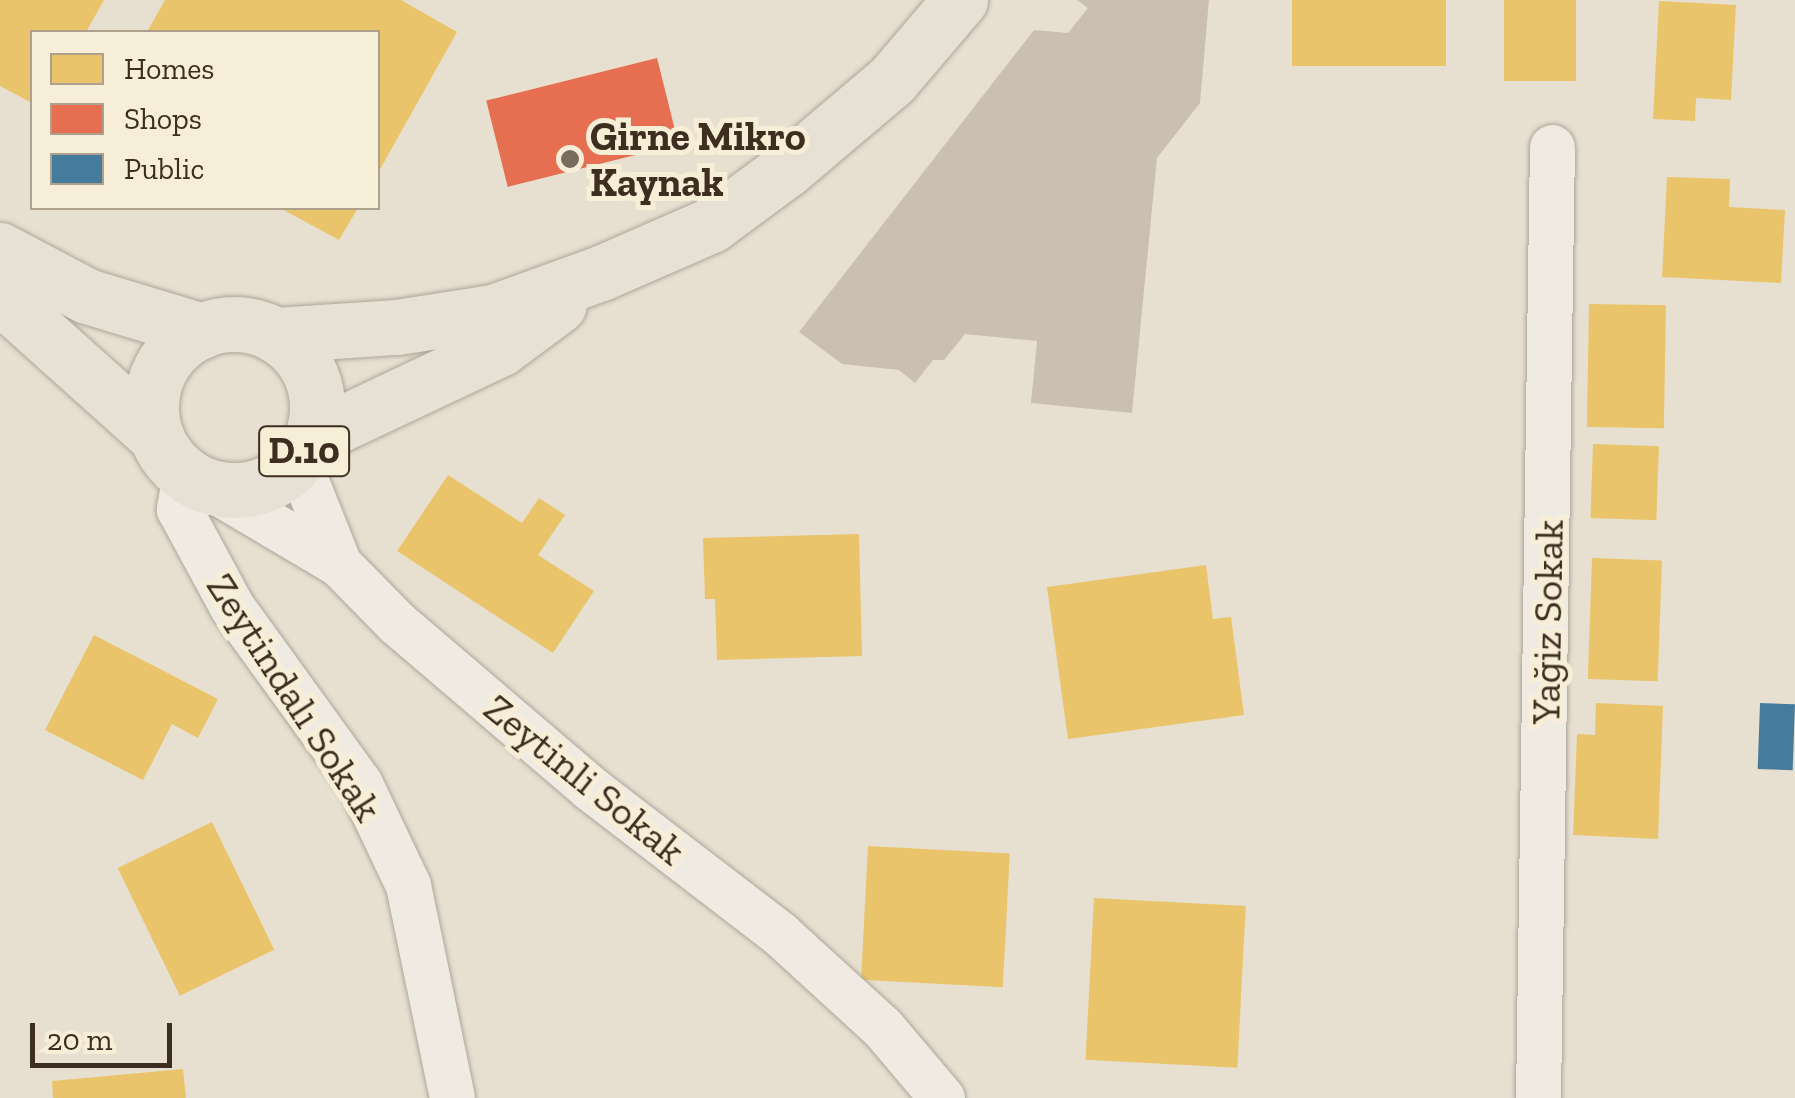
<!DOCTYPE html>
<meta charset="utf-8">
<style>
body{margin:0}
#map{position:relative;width:1795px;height:1098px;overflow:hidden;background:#e7e0d1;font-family:"Zilla Slab",serif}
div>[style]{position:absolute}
.homes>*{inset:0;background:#e9c46a;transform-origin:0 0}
.shops>*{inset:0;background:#e76f51;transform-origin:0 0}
.public>*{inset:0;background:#457b9d;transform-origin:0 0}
.building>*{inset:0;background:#cbbfb2}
.roads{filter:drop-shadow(0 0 2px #ada599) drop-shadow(0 0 2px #ada599)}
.street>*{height:45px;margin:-22.5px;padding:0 22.5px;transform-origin:22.5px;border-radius:22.5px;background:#efebe3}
.primary>*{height:55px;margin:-27.5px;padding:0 27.5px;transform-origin:27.5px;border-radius:27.5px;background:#e6e1d4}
.primary>.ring{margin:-27.5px;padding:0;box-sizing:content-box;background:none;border:55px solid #e6e1d4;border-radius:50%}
.dots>*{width:28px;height:28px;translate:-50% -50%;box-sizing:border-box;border:5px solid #f7eed8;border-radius:50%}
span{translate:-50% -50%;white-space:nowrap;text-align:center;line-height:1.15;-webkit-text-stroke:10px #f7eed8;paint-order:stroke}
.shield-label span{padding:2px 8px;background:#f7eed8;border:2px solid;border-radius:8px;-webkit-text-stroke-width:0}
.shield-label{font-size:38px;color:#3d2e20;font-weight:700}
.poi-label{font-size:40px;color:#3d2e20;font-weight:700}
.left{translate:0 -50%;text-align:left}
.street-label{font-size:40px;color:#3d2e20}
.legend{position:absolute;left:30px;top:30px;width:350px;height:180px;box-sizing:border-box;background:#f7eed8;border:2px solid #ada18e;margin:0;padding:12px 18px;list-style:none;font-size:30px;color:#3d2e20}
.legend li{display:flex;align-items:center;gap:20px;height:50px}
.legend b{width:50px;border:2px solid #ada18e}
.scale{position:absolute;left:30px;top:1023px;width:142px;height:45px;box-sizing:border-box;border:5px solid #3d2e20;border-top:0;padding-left:12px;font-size:30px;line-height:35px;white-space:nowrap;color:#3d2e20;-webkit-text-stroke:8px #f7eed8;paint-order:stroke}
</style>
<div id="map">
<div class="homes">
<div style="clip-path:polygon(0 0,104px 0,86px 32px,32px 32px,32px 103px,0 86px)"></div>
<div style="clip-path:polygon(165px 0,401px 0,457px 32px,378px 173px,378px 32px,147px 32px)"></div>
<div style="left:1292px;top:0;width:154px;height:66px"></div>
<div style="left:1504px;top:0;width:72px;height:81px"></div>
<div style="clip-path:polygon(1659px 1px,1736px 5px,1731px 100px,1696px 98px,1695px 121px,1653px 119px)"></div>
<div style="clip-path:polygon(1667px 177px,1730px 179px,1729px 207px,1785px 210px,1781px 283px,1662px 277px)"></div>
<div style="clip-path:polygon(280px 208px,358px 208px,339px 240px)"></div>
<div style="left:1589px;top:304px;width:77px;height:123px;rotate:1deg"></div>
<div style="left:1593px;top:444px;width:66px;height:74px;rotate:2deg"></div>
<div style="clip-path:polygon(448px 475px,522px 523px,539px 498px,565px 515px,538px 555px,594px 591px,553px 653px,397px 551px)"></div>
<div style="clip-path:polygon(859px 534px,862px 656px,717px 660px,715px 599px,705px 599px,703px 538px)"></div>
<div style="left:1592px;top:558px;width:70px;height:121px;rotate:2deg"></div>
<div style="clip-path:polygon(1206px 565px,1213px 619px,1231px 617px,1244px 715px,1068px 739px,1047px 587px)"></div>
<div style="clip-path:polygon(94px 635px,218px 699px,198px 738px,172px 724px,143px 780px,45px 730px)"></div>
<div style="clip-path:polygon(1596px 703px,1663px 706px,1658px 839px,1573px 835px,1577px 734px,1595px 735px)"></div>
<div style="left:212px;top:822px;width:142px;height:105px;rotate:64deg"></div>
<div style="left:868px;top:846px;width:142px;height:134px;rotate:3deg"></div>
<div style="left:1094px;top:898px;width:152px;height:162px;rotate:3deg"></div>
<div style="clip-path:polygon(183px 1069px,186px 1098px,53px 1098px,52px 1081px)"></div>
</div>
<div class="shops">
<div style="left:657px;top:58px;width:89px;height:176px;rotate:76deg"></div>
</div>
<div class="public">
<div style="left:1760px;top:703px;width:35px;height:66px;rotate:2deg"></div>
</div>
<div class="building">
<div style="clip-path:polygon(1077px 0,1209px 0,1200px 103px,1157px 158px,1132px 413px,1031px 403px,1037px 341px,965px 334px,944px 360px,933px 360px,915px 383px,899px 370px,842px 364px,799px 332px,1034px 30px,1068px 33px,1088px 8px)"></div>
</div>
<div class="roads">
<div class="street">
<div style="left:298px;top:461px;width:111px;rotate:68.3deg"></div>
<div style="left:185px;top:474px;width:36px;rotate:100deg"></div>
<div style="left:179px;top:509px;width:111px;rotate:61.6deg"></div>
<div style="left:232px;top:607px;width:218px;rotate:54.1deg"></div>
<div style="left:360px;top:784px;width:112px;rotate:64.6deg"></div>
<div style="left:408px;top:885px;width:217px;rotate:78.3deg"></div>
<div style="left:207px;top:486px;width:153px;rotate:30.6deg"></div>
<div style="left:339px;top:564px;width:83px;rotate:45.5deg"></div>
<div style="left:397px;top:623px;width:254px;rotate:40.5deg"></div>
<div style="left:590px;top:788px;width:240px;rotate:37.5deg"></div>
<div style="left:780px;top:934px;width:138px;rotate:42.4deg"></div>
<div style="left:882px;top:1027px;width:93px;rotate:49.8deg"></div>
<div style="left:1538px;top:1098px;width:951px;rotate:-89.16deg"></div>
</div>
<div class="primary">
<div style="left:0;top:250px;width:98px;rotate:27.9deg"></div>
<div style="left:87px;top:296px;width:120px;rotate:16.9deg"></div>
<div style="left:0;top:296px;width:210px;rotate:41.9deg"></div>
<div class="ring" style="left:151px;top:324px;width:111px;height:111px"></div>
<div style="left:275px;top:335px;width:122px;rotate:-3.8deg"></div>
<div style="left:397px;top:327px;width:97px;rotate:-8.9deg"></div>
<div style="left:493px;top:312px;width:115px;rotate:-19.9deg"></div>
<div style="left:601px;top:273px;width:120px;rotate:-23.6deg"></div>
<div style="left:711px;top:225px;width:94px;rotate:-36.4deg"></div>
<div style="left:787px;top:169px;width:138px;rotate:-40.3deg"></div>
<div style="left:892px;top:80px;width:105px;rotate:-49.6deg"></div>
<div style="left:313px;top:437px;width:208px;rotate:-25.3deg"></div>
<div style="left:501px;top:348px;width:72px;rotate:-36.6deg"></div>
</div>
</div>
<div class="dots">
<div style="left:570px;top:159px;background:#786c5e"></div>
</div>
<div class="shield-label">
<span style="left:304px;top:451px">D.10</span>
</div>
<div class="poi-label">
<span class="left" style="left:590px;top:159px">Girne Mikro<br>Kaynak</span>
</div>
<div class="street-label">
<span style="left:1547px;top:622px;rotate:-89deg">Yağiz Sokak</span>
<span style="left:295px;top:697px;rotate:57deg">Zeytindalı Sokak</span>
<span style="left:585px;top:779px;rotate:39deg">Zeytinli Sokak</span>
</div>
<ul class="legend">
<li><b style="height:28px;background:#e9c46a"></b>Homes</li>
<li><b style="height:28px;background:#e76f51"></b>Shops</li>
<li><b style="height:28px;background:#457b9d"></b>Public</li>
</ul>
<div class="scale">20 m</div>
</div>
